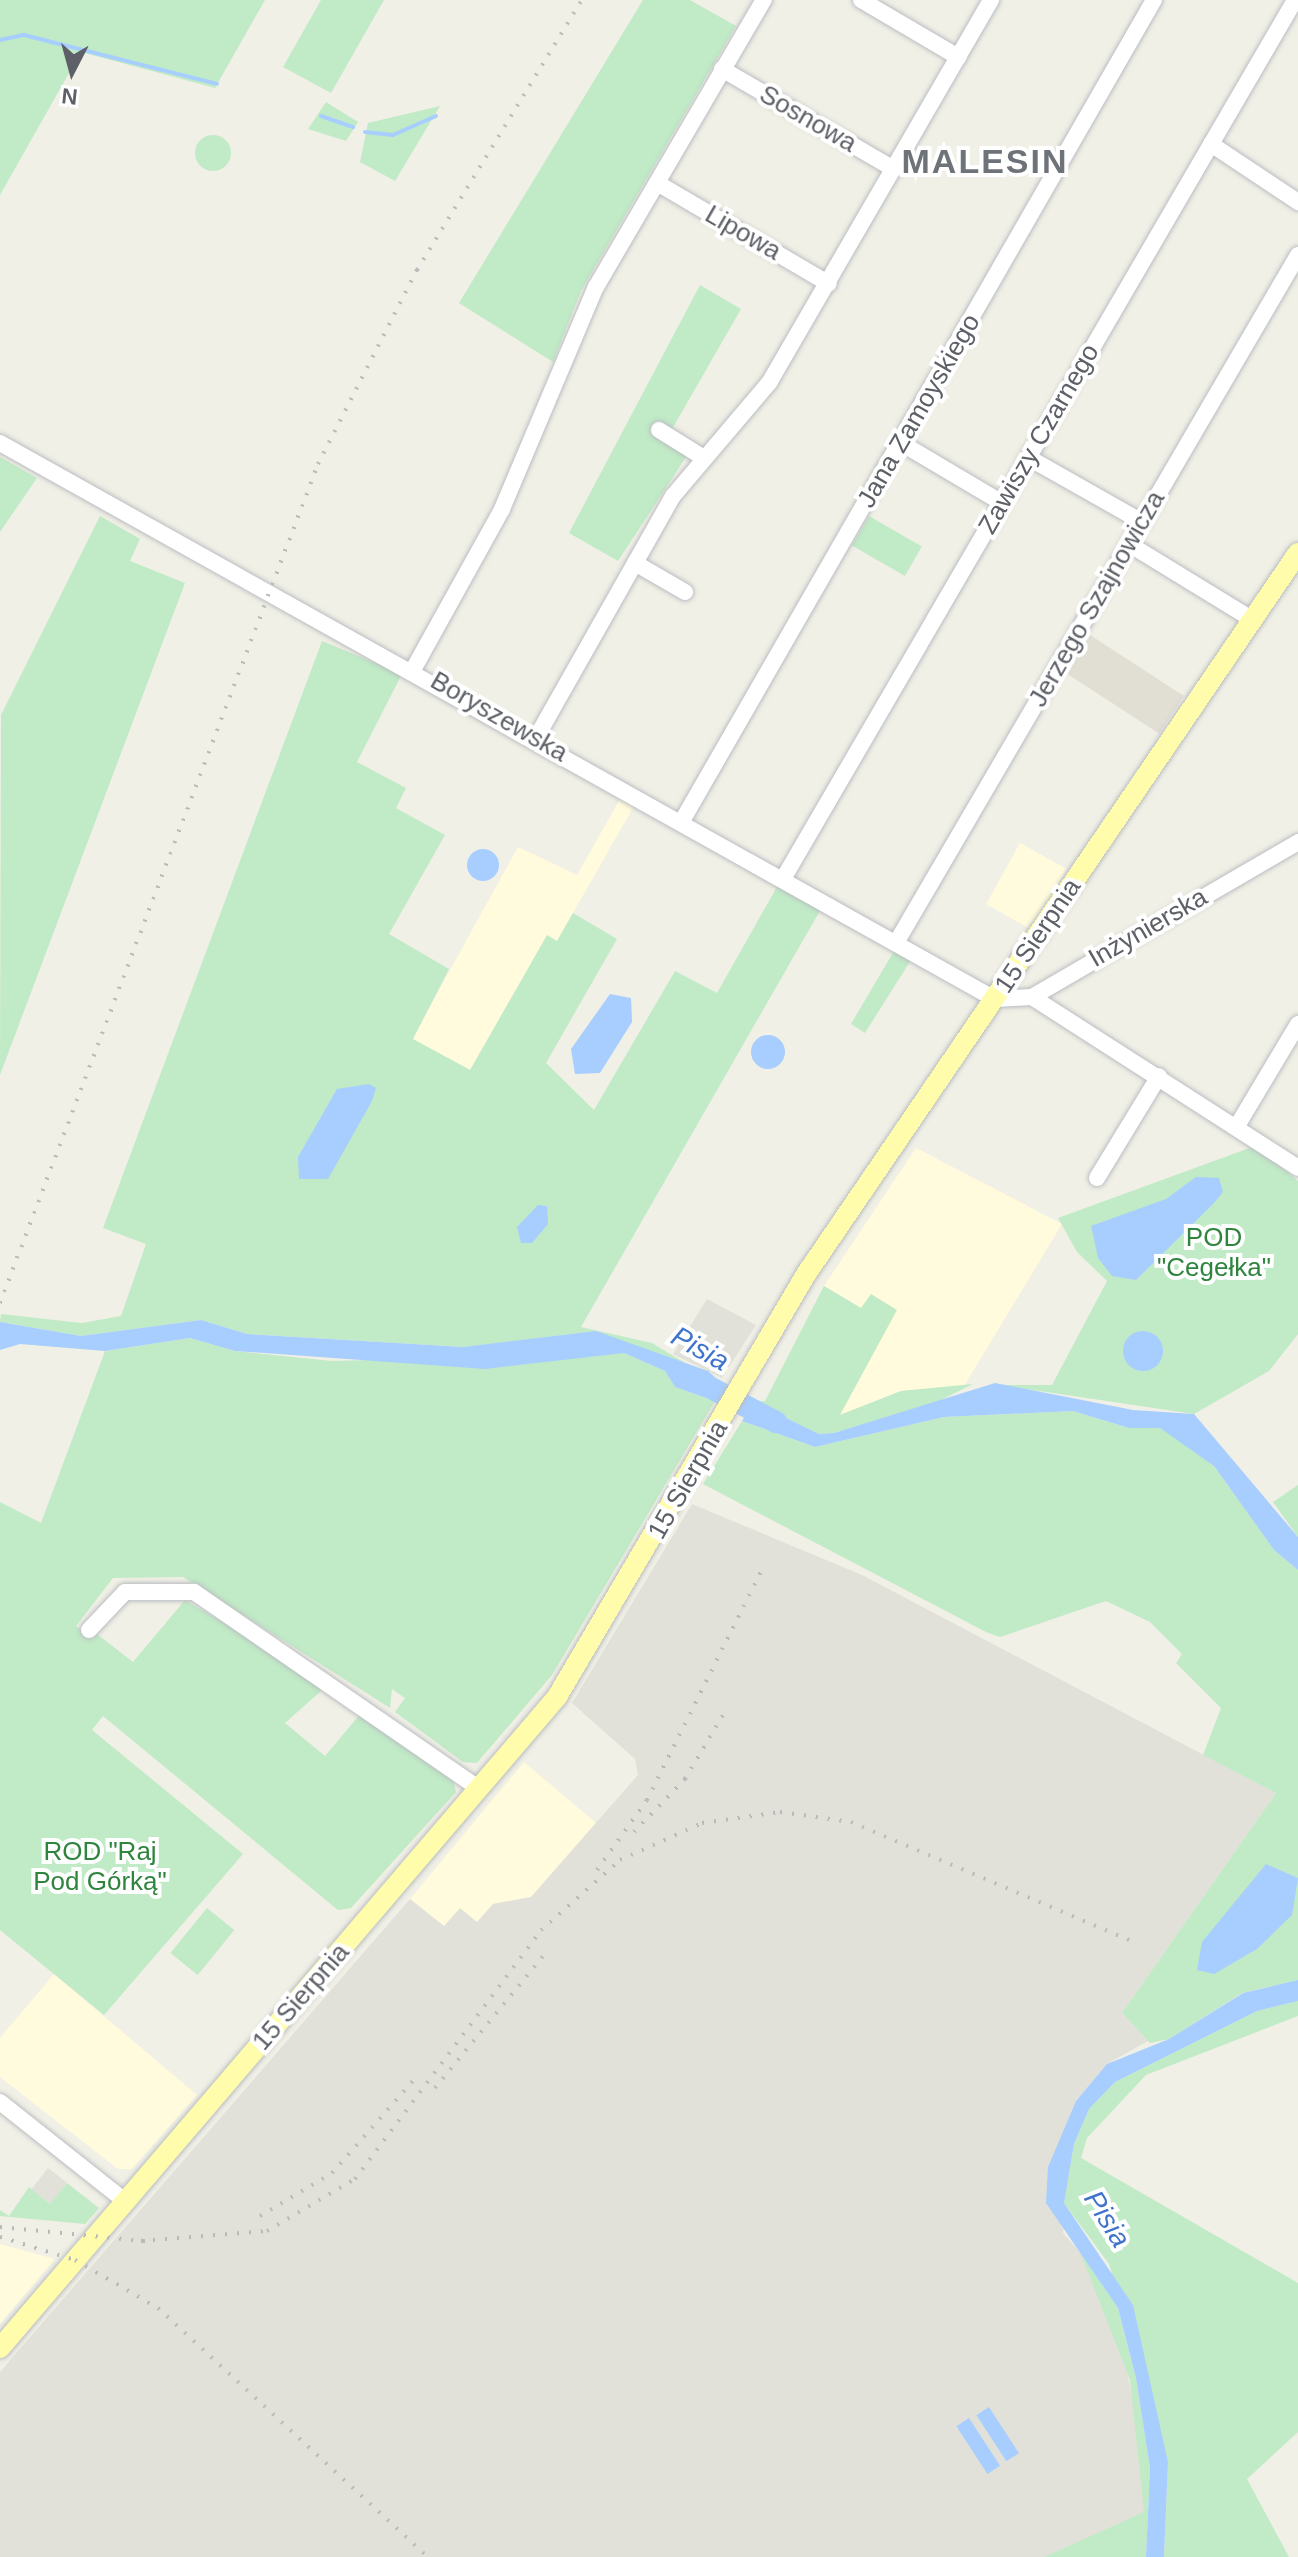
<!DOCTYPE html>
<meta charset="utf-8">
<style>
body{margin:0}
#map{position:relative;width:1298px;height:2557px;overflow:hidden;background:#f1f0e6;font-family:Arial,sans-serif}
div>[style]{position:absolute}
.commercial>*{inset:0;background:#fffbdc;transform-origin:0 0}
.industrial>*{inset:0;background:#e1e1da;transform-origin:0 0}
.education>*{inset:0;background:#e1dfd4;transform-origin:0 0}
.green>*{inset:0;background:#c1eac6;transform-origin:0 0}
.round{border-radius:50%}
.water>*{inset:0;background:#a7ceff;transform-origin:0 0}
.stream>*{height:4px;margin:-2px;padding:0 2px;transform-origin:2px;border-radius:2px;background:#a7ceff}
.river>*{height:22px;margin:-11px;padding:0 11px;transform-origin:11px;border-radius:11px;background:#a7ceff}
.roads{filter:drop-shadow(0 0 2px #babdc2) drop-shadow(0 0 2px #babdc2)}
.minor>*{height:16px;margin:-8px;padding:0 8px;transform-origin:8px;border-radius:8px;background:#fff}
.major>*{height:20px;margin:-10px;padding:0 10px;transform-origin:10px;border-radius:10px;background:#fffcac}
.rail>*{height:4px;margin-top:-2px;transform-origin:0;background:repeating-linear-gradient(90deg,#b9b9ba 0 2px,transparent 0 12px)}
span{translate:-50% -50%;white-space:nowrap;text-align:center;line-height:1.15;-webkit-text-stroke:8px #fff;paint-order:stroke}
.street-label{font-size:26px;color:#5d6067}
.park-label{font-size:26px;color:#2f843e}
.water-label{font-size:28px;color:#4073cc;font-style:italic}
.district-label{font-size:34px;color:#6e7279;font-weight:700;letter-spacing:2px}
.north{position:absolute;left:32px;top:32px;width:80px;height:80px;-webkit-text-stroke:6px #fff;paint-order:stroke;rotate:186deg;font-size:22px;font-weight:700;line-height:32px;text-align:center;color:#5d6067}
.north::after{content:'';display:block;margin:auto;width:28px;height:36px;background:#5d6067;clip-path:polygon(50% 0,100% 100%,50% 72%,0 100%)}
</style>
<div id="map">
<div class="commercial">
<div style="clip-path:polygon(620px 799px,634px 806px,557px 941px,547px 936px,471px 1070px,412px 1039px,518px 847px,577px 875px)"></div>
<div style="left:1020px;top:843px;width:53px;height:70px;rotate:29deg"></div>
<div style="clip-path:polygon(916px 1148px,1062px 1224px,964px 1386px,901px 1391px,839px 1415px,861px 1308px,824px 1286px)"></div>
<div style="clip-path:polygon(524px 1762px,596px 1823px,531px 1897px,493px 1904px,477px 1922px,445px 1927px,410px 1899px)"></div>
<div style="clip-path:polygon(54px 1974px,197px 2095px,132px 2169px,118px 2169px,0 2077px,0 2038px)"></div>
<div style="clip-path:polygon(0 2244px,55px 2259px,0 2324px)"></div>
</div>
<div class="industrial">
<div style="clip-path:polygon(707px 1299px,756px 1325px,722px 1378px,673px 1354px)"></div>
<div style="clip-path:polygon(692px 1504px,862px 1575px,1276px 1793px,1122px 2013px,1148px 2041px,1107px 2064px,1076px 2101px,1063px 2233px,1080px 2252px,1121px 2341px,1140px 2434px,1145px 2512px,1044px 2557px,0 2557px,0 2372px,410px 1899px,444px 1926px,460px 1908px,477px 1922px,493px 1904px,531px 1897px,638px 1775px,635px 1759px,572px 1703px)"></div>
<div style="left:48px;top:2168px;width:24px;height:27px;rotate:38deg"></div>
</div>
<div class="education">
<div style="left:1090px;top:635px;width:112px;height:45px;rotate:33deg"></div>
</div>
<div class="green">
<div style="clip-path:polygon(0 0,265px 0,215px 88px,81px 52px,0 195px)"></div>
<div style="clip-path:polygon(321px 0,384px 0,331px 93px,283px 67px)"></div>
<div style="clip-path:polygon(643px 0,690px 0,736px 26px,581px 291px,553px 362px,459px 303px)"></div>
<div style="clip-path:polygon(326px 102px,358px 122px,346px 141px,308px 129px)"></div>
<div style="clip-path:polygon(440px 106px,395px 181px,360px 162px,368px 123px)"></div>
<div class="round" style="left:195px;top:135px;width:36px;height:36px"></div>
<div style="clip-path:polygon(700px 285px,741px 309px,671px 431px,657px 423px,651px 432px,688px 454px,618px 561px,569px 533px)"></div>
<div style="clip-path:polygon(0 457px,37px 478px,0 532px)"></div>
<div style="clip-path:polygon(100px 516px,140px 539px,130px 561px,185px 583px,0 1075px,1px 715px)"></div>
<div style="left:869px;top:516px;width:61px;height:34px;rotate:30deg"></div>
<div style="clip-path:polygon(322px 641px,402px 674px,357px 762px,406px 788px,396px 808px,445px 835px,389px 934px,449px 969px,413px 1039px,470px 1070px,547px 935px,557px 941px,573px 913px,617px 939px,546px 1063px,594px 1110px,675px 971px,717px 993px,778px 885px,821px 909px,581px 1327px,652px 1343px,705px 1375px,596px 1331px,464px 1347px,247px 1334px,201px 1320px,81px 1336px,0 1322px,1px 1314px,82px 1323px,121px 1316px,146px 1244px,103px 1228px)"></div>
<div style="clip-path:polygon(894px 951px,911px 960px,865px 1033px,851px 1024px)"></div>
<div style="clip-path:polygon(1255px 1146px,1298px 1181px,1298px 1334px,1269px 1371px,1194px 1414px,999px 1385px,1052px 1385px,1107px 1281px,1077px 1252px,1058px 1218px)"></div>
<div style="clip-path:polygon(824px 1286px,861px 1308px,871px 1294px,897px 1310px,840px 1415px,901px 1391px,973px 1384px,935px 1403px,834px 1433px,819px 1434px,753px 1402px,765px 1401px)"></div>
<div style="clip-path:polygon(190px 1338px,235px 1351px,332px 1361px,624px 1353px,665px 1371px,675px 1387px,715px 1401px,552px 1675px,477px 1763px,463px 1762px,395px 1712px,405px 1698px,392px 1689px,390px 1708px,183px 1577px,113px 1578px,76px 1626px,93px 1639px,97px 1634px,133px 1662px,185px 1600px,317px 1678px,321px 1691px,285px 1723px,325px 1756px,362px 1712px,453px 1779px,456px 1792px,351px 1908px,338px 1910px,103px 1716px,92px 1730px,243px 1854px,104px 2015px,0 1930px,0 1502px,41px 1523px,105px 1351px)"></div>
<div style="clip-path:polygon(1073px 1411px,1129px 1428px,1160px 1428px,1182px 1441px,1214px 1466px,1274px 1550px,1298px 1570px,1298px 1980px,1242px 1993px,1169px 2039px,1150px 2043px,1122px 2013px,1276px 1793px,1203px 1755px,1221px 1708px,1176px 1663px,1182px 1654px,1150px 1622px,1106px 1601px,1000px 1637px,986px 1632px,703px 1484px,742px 1421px,815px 1447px,944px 1417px)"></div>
<div style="clip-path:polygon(1298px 1485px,1298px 1537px,1273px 1502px)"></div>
<div style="left:207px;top:1908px;width:35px;height:58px;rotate:39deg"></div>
<div style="clip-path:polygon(1298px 2001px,1298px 2016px,1146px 2075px,1087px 2138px,1081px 2158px,1298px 2283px,1298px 2432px,1247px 2479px,1289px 2557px,1164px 2557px,1168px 2462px,1109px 2264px,1064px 2203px,1074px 2144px,1089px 2109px,1115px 2082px,1257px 2011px)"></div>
<div style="clip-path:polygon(67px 2183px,99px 2208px,85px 2224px,0 2216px,0 2210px,9px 2216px,29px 2187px,50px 2204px)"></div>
<div style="clip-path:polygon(1080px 2252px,1118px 2308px,1136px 2378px,1150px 2468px,1146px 2557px,1044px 2557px,1144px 2512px,1130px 2380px)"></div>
</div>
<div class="water">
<div class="round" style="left:467px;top:849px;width:32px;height:32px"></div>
<div style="clip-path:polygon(610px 994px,631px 998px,632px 1022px,600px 1073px,575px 1074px,571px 1049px)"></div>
<div class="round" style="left:751px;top:1035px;width:34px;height:34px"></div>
<div style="clip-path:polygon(369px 1084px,376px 1088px,372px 1101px,328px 1179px,299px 1179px,298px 1157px,337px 1089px)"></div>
<div style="clip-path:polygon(1196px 1177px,1219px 1178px,1223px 1192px,1214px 1203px,1136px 1280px,1112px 1276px,1098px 1258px,1091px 1226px,1166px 1199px)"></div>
<div style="clip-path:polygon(538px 1205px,547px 1206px,548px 1224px,532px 1243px,521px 1243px,517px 1227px)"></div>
<div style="clip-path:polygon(201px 1320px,247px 1334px,463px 1347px,596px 1331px,708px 1371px,725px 1386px,715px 1401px,675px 1387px,665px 1371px,624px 1353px,485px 1369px,235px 1351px,190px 1338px,105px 1351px,20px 1344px,0 1350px,0 1322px,81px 1336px)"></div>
<div class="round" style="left:1123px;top:1331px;width:40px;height:40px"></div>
<div style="clip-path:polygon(995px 1383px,1133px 1410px,1194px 1414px,1298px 1537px,1298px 1570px,1274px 1550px,1214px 1466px,1160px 1428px,1129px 1428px,1073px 1411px,944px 1417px,815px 1447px,742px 1421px,753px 1402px,819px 1434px,834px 1433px)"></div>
<div style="clip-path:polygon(1266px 1864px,1298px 1878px,1292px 1915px,1257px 1949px,1214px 1974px,1197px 1970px,1202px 1942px)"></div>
<div style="clip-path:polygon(1298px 1980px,1298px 2001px,1257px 2011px,1115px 2082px,1089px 2109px,1074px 2144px,1064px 2203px,1133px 2305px,1168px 2462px,1164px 2557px,1146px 2557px,1150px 2468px,1136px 2378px,1118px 2308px,1046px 2203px,1048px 2167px,1076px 2101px,1107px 2064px,1169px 2039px,1243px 1993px)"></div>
<div style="left:989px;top:2407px;width:55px;height:15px;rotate:57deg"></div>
<div style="left:969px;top:2418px;width:57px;height:15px;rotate:57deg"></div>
</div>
<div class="stream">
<div style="left:0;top:40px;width:25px;rotate:-12deg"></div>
<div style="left:24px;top:35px;width:199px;rotate:14.2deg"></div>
<div style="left:321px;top:116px;width:34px;rotate:19deg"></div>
<div style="left:365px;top:132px;width:28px;rotate:6deg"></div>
<div style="left:393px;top:135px;width:47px;rotate:-23.8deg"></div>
</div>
<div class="river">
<div style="left:694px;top:1379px;width:93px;rotate:27.7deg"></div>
</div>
<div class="roads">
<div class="minor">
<div style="left:861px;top:0;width:113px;rotate:30.4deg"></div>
<div style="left:722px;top:69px;width:199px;rotate:30.2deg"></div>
<div style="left:1211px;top:144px;width:105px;rotate:33.7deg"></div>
<div style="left:657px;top:183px;width:199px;rotate:30.4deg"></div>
<div style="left:659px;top:430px;width:53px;rotate:31.9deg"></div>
<div style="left:0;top:443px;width:1140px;rotate:29.2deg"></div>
<div style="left:995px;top:999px;width:37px;rotate:-3deg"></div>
<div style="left:1032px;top:997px;width:308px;rotate:-30.2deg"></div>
<div style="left:901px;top:443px;width:117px;rotate:30.7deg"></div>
<div style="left:1029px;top:458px;width:130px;rotate:29.5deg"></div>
<div style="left:1129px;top:544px;width:145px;rotate:31.5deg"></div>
<div style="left:635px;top:563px;width:58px;rotate:30.1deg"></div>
<div style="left:414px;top:668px;width:182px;rotate:-61deg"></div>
<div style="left:502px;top:509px;width:241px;rotate:-67.1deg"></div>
<div style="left:596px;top:287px;width:333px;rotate:-59.7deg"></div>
<div style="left:536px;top:738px;width:278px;rotate:-60.5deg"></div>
<div style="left:673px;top:496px;width:148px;rotate:-49.7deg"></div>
<div style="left:769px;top:383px;width:443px;rotate:-59.9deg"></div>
<div style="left:682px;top:821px;width:947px;rotate:-60.11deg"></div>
<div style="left:783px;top:879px;width:1017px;rotate:-59.78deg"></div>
<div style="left:896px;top:943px;width:797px;rotate:-59.7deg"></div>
<div style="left:1032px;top:997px;width:316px;rotate:32.7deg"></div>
<div style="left:1237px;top:1126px;width:119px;rotate:-59.1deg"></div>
<div style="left:1097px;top:1178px;width:119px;rotate:-58.7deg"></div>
<div style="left:89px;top:1630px;width:52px;rotate:-46.5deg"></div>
<div style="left:125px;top:1592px;width:69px"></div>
<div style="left:194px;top:1592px;width:347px;rotate:34.6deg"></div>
<div style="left:0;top:2102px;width:161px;rotate:38.4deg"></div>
</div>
<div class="major">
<div style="left:0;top:2348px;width:857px;rotate:-49.45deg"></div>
<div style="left:557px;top:1697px;width:496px;rotate:-59.5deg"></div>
<div style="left:809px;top:1270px;width:868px;rotate:-55.71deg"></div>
</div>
</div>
<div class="rail">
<div style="left:0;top:1303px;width:897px;rotate:-69.24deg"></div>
<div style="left:318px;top:464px;width:218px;rotate:-63deg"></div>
<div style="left:417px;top:270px;width:316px;rotate:-58.6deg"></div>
<div style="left:634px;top:1832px;width:74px;rotate:-46.1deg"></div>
<div style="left:685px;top:1779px;width:82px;rotate:-59.4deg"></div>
<div style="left:597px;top:1870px;width:86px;rotate:-54.5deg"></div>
<div style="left:647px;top:1800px;width:263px;rotate:-63.5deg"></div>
<div style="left:435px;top:2088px;width:172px;rotate:-50.7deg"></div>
<div style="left:260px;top:2216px;width:84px;rotate:-30.8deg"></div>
<div style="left:332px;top:2173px;width:132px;rotate:-48.7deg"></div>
<div style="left:0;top:2227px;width:154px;rotate:5.6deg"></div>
<div style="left:0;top:2237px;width:78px;rotate:17deg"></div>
<div style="left:75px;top:2260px;width:96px;rotate:30deg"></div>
<div style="left:158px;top:2308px;width:367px;rotate:42.7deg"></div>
<div style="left:141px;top:2241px;width:126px;rotate:-4.5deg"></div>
<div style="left:267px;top:2231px;width:102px;rotate:-30.6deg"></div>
<div style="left:355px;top:2179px;width:311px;rotate:-53.2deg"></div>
<div style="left:541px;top:1930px;width:106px;rotate:-41.5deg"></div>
<div style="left:620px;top:1860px;width:90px;rotate:-24.3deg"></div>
<div style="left:702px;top:1823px;width:79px;rotate:-8deg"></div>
<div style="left:780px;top:1812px;width:72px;rotate:8deg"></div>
<div style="left:851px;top:1822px;width:310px;rotate:23deg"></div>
</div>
<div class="street-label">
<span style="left:808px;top:119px;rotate:30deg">Sosnowa</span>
<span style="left:743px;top:233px;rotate:30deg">Lipowa</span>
<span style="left:919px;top:411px;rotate:-60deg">Jana Zamoyskiego</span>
<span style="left:1039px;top:439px;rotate:-60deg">Zawiszy Czarnego</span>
<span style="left:1097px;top:599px;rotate:-60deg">Jerzego Szajnowicza</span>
<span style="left:499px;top:717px;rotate:30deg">Boryszewska</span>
<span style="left:1148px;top:928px;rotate:-30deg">Inżynierska</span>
<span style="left:1038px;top:936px;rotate:-56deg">15 Sierpnia</span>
<span style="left:688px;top:1480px;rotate:-60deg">15 Sierpnia</span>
<span style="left:301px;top:1997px;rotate:-49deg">15 Sierpnia</span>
</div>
<div class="park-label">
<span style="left:1214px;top:1253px">POD<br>"Cegełka"</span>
<span style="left:100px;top:1867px">ROD "Raj<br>Pod Górką"</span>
</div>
<div class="water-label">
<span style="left:700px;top:1349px;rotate:29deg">Pisia</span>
<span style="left:1107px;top:2219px;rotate:58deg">Pisia</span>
</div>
<div class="district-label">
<span style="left:985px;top:162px">MALESIN</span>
</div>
<div class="north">N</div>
</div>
